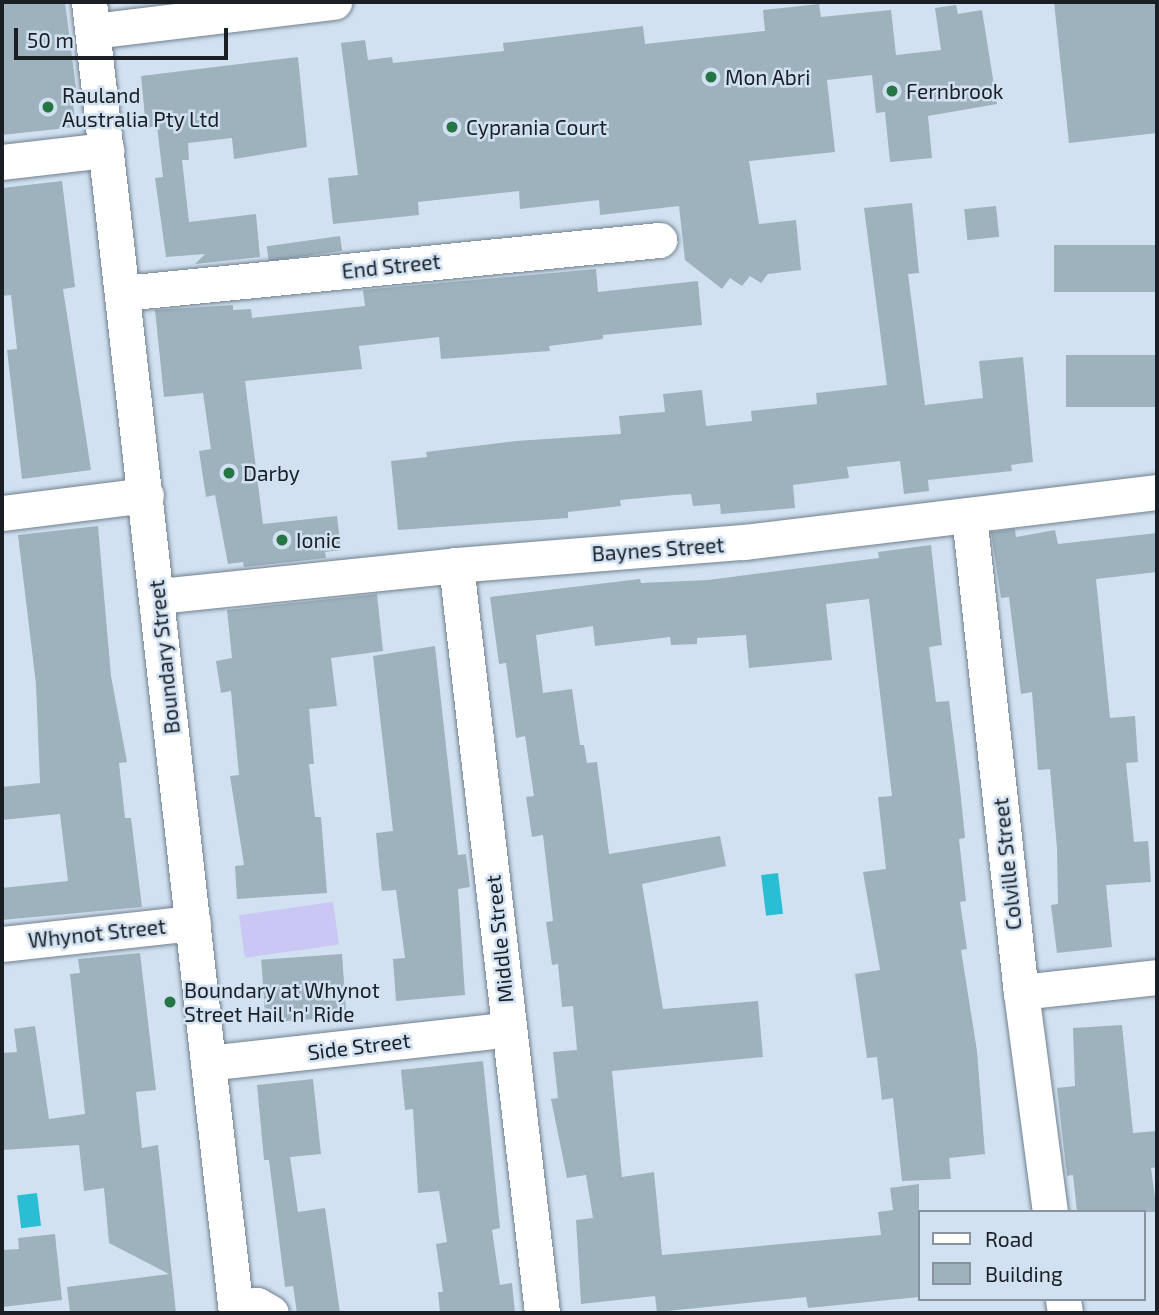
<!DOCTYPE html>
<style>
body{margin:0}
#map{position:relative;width:1159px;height:1315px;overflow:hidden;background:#d1e1f1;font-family:"Exo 2",sans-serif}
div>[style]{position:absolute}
.green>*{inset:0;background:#cac7f4;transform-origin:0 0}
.water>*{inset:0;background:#2abed5;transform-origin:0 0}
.building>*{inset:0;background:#9db2bd;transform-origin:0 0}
.roads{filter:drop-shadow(0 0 2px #72808f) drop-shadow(0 0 2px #72808f)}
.minor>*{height:35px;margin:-17.5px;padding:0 17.5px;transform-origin:17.5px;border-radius:17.5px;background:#fff}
.dots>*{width:19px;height:19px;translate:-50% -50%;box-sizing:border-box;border:4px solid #d1e1f1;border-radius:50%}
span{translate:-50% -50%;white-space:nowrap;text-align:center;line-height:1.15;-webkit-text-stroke:5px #d1e1f1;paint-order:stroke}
.poi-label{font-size:21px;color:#1a1f25}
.left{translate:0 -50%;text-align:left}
.street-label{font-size:21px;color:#1a1f25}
.frame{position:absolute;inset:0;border:4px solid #1a1f25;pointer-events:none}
.legend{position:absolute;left:918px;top:1210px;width:228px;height:91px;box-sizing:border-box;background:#d1e1f1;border:2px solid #88939f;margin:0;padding:9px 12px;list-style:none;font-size:21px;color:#1a1f25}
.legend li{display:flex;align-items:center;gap:14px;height:35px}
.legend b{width:35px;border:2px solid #88939f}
.scale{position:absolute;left:14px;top:28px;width:214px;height:32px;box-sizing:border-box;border:4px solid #1a1f25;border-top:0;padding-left:9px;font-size:21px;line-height:24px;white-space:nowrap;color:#1a1f25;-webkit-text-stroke:5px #d1e1f1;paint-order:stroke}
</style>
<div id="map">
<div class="green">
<div style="left:333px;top:902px;width:43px;height:95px;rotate:82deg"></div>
</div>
<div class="water">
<div style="left:778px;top:873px;width:41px;height:17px;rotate:83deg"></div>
<div style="left:37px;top:1193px;width:33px;height:20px;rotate:83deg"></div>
</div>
<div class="building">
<div style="clip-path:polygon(2px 2px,65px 2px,76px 88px,71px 89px,76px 127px,2px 135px)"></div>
<div style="clip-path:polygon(1054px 2px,1157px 2px,1157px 133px,1069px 143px)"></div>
<div style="clip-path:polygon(819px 4px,821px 17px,891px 10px,896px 55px,941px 50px,935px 8px,956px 5px,958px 14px,982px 10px,997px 104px,928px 116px,932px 158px,890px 162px,885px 112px,876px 113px,872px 75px,827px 80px,835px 152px,749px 161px,759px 224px,796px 220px,801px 270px,768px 274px,761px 283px,750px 276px,742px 286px,730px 278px,722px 289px,685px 260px,679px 206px,600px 215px,599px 200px,520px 209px,519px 191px,418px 202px,419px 215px,333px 224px,328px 178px,358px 175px,341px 43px,365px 40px,368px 60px,392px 57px,393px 63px,504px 51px,503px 43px,643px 26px,645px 44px,765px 31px,763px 10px)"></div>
<div style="clip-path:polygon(298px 57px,307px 147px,234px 159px,232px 138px,188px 143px,189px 160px,182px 160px,189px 222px,256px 214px,260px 257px,195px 264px,205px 254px,166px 257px,155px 178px,163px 177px,157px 126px,146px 128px,141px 76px)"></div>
<div style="clip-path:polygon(62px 181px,75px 287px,63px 289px,91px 470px,22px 479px,7px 350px,17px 349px,11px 295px,2px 296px,2px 188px)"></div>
<div style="clip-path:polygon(912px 203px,919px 273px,908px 274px,925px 405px,983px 398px,979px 361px,1023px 357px,1033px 462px,1011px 465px,1012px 471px,928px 480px,929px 491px,904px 494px,900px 461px,847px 467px,849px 478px,793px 485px,795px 508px,721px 514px,720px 504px,693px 506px,691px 494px,674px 495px,620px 500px,621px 506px,568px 512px,568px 518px,398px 530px,391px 461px,427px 457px,426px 452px,516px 441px,621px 434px,619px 416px,665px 412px,663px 394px,702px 390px,706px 426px,752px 421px,751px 411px,817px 404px,816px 393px,887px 385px,864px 208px)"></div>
<div style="left:996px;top:206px;width:31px;height:32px;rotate:84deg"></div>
<div style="left:340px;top:236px;width:15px;height:74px;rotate:82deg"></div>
<div style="left:1157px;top:245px;width:47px;height:103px;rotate:90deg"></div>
<div style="clip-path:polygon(596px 269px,598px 292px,698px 281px,702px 325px,603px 335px,603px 339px,549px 346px,550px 351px,441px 359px,439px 337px,359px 346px,362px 369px,245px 381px,263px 524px,337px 516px,341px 550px,325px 552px,326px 558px,244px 567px,243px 562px,228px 564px,215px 495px,206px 497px,199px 451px,211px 449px,203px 393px,164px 397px,155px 310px,233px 305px,233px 310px,251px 309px,252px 318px,365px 306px,363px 290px)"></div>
<div style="left:1157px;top:355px;width:52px;height:91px;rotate:90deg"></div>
<div style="clip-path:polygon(98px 526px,111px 676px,127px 762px,119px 763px,125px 818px,131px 818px,142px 907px,2px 920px,2px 888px,68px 881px,60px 814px,2px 820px,2px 787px,40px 783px,36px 684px,18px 535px)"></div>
<div style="clip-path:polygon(1015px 529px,1016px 537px,1055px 530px,1058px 544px,1157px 533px,1157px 572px,1096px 579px,1110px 718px,1135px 716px,1138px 762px,1126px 763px,1134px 842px,1148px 841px,1151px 882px,1106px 885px,1112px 947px,1057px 953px,1051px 905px,1058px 904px,1057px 848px,1050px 769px,1038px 770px,1032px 692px,1021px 694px,1009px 597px,1001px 598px,991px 532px)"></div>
<div style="clip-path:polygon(931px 545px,942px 645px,929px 647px,936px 702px,949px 701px,960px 788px,965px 838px,959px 839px,966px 901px,960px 902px,967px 949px,961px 950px,977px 1051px,985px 1154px,949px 1158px,951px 1179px,902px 1181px,893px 1098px,882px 1100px,877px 1057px,867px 1058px,855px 974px,880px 970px,863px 872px,886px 869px,878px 797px,892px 796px,869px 599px,826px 604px,832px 660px,749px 668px,746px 635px,697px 638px,697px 644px,671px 645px,670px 637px,595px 646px,593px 626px,536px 635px,543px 693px,572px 689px,580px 745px,584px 745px,587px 763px,597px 762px,609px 854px,720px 836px,726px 866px,642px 884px,663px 1009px,758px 1001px,763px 1057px,612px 1071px,622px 1177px,654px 1172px,662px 1255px,881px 1235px,878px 1212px,893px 1210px,890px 1188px,919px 1184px,919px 1297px,808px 1308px,806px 1297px,657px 1312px,655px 1296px,581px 1304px,576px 1220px,593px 1218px,586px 1175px,567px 1178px,551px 1099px,558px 1098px,553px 1052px,577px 1050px,573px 1006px,562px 1007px,558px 964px,552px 965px,546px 922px,553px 921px,543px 835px,532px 837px,526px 797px,534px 796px,525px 736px,516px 738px,506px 663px,499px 664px,490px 597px,640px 579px,641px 583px,708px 580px,879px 558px,878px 552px)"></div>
<div style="clip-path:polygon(377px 594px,383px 651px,331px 658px,337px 706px,309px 709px,314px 764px,309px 764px,315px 817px,321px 817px,327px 893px,237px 899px,235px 866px,244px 865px,230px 776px,239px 775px,231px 691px,221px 693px,216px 661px,232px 658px,227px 610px)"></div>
<div style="clip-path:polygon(435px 646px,458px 855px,466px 854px,470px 887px,458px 889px,465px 995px,396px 1001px,393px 959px,405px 958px,396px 890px,382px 891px,379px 865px,376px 833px,393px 831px,373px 656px)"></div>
<div style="clip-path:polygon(140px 953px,156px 1090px,136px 1092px,142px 1148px,158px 1145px,176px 1313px,70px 1313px,67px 1287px,169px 1274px,109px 1243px,104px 1188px,84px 1191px,79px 1145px,2px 1150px,2px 1053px,17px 1052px,14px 1029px,35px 1026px,49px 1119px,85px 1114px,70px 974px,80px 973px,78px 959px)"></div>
<div style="left:342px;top:954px;width:63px;height:81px;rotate:86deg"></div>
<div style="clip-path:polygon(1122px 1025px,1133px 1133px,1157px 1131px,1157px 1167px,1151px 1168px,1157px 1212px,1077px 1212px,1073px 1175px,1067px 1176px,1057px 1088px,1075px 1086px,1073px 1028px)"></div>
<div style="clip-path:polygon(483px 1061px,500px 1228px,492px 1230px,500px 1285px,512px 1283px,515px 1313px,440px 1313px,438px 1292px,443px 1292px,436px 1244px,447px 1242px,439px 1191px,418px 1193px,413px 1109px,405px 1110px,401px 1070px)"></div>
<div style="clip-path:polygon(313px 1079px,321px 1154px,290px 1157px,298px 1212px,325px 1208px,340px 1313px,297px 1313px,293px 1286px,285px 1287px,269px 1160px,264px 1160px,257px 1085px)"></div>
<div style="clip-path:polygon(55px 1234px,62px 1300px,2px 1307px,2px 1250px,19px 1249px,18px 1238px)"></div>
</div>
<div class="roads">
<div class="minor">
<div style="left:89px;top:2px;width:1319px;rotate:83.6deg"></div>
<div style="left:93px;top:31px;width:243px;rotate:-6.9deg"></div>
<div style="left:2px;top:162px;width:105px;rotate:-6.6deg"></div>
<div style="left:123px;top:293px;width:539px;rotate:-5.65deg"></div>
<div style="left:2px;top:513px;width:145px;rotate:-7.1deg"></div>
<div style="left:969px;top:515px;width:480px;rotate:83.8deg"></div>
<div style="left:1021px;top:992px;width:222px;rotate:82.5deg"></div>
<div style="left:456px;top:565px;width:753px;rotate:83.44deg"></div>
<div style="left:158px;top:596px;width:300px;rotate:-5.9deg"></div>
<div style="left:456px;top:565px;width:289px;rotate:-4.6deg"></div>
<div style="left:744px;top:542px;width:416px;rotate:-6.9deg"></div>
<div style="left:2px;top:944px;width:192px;rotate:-6.3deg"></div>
<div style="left:1021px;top:992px;width:137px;rotate:-6.3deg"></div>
<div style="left:208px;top:1063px;width:303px;rotate:-6.4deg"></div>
<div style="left:1063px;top:1299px;width:14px;rotate:82deg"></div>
<div style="left:236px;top:1306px;width:21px;rotate:-3deg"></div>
<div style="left:257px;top:1305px;width:16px;rotate:30deg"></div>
</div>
</div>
<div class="dots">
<div style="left:711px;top:77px;background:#257545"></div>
<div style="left:892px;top:91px;background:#257545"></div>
<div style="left:48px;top:107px;background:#257545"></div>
<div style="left:452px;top:127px;background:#257545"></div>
<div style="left:229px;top:473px;background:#257545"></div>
<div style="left:282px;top:540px;background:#257545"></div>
<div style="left:170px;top:1002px;background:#257545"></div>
</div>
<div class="poi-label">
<span class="left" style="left:725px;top:77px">Mon Abri</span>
<span class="left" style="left:906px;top:91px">Fernbrook</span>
<span class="left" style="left:62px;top:107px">Rauland<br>Australia Pty Ltd</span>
<span class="left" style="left:466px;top:127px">Cyprania Court</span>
<span class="left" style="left:243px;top:473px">Darby</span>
<span class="left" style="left:296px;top:540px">Ionic</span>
<span class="left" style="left:184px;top:1002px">Boundary at Whynot<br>Street Hail 'n' Ride</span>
</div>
<div class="street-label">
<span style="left:391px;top:266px;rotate:-6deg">End Street</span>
<span style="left:658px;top:549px;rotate:-4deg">Baynes Street</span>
<span style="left:164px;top:657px;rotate:-96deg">Boundary Street</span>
<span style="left:1007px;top:864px;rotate:-96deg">Colville Street</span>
<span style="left:97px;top:933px;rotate:-6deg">Whynot Street</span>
<span style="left:499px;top:939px;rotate:-96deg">Middle Street</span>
<span style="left:359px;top:1046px;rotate:-7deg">Side Street</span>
</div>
<div class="frame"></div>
<ul class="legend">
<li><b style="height:9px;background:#fff"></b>Road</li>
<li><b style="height:19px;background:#9db2bd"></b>Building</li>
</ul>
<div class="scale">50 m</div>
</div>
